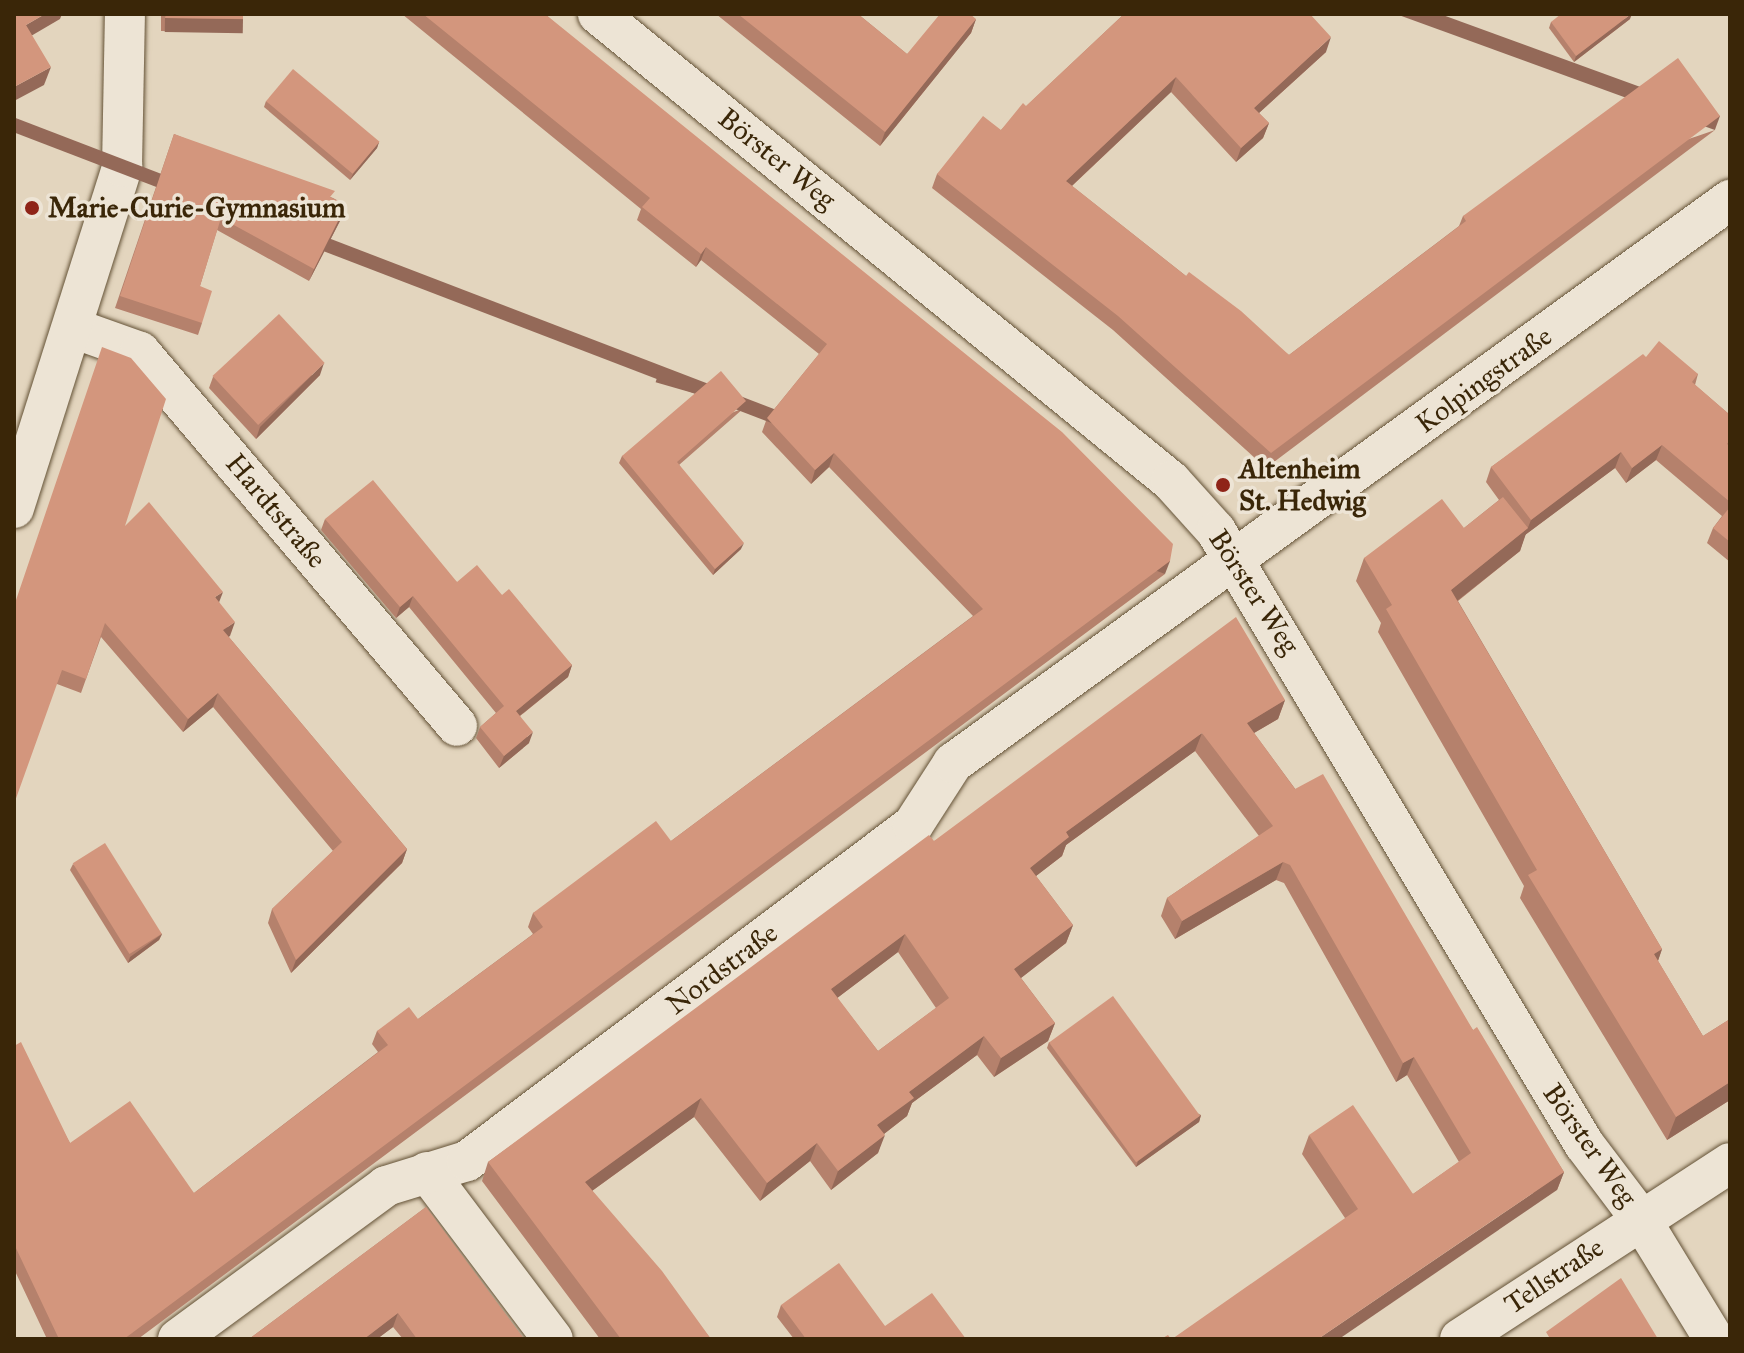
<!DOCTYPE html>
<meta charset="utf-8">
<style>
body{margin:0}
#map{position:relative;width:1744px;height:1353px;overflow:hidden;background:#e3d5be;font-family:"IM FELL Great Primer",serif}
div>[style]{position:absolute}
.roads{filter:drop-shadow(0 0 2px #645236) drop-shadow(0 0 2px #645236)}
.street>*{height:40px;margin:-20px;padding:0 20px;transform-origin:20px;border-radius:20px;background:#ede4d5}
.wall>*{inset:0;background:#b5816c}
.shaded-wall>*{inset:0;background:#946958;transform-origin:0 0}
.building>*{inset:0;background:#d3967d;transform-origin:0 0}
.dots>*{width:22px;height:22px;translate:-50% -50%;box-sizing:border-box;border:4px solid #ede4d5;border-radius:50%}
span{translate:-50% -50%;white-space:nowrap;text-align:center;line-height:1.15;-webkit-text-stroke:7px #ede4d5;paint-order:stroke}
.street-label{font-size:28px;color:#3a2608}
.poi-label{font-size:28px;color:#3a2608;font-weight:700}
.left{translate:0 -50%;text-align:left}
.frame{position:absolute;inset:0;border:16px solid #3a2608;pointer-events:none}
</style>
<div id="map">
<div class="roads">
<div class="street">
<div style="left:598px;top:14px;width:739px;rotate:39.18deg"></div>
<div style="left:1171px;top:481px;width:67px;rotate:48deg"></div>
<div style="left:1216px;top:531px;width:715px;rotate:59.02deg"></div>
<div style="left:1584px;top:1144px;width:93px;rotate:52.9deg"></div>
<div style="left:1640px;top:1218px;width:142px;rotate:58.6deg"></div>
<div style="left:73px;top:328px;width:71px;rotate:19.7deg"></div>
<div style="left:140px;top:352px;width:490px;rotate:49.7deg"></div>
<div style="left:14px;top:508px;width:358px;rotate:-72.4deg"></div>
<div style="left:122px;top:167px;width:153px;rotate:-88.9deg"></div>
<div style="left:427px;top:1172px;width:209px;rotate:53deg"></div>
<div style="left:178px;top:1339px;width:258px;rotate:-36.3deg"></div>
<div style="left:386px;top:1186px;width:85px;rotate:-17.2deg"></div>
<div style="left:467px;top:1161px;width:558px;rotate:-36.99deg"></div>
<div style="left:913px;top:825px;width:74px;rotate:-57.2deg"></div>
<div style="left:953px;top:763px;width:960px;rotate:-35.93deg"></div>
<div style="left:1460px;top:1339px;width:322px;rotate:-33.1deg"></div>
</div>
</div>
<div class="wall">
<div style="clip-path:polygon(161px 14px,243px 14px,243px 19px,238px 32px,161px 31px)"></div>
<div style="clip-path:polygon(402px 14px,545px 14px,1165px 574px,138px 1339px,47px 1339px,14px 1269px,14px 1046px,70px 1143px,194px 1193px,378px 1052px,372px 1044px,377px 1031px,418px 1019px,533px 934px,528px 927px,533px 913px,671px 841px,973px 616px,829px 467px,811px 484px,762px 432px,767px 418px,819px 354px,701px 260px,696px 267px,637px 220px,641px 209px)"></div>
<div style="clip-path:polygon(716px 14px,858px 14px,907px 54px,976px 19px,971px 33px,880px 146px)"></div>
<div style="clip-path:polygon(1124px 14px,1326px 52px,1259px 113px,1269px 123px,1263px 138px,1236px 162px,1171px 92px,1072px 186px,1186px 276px,1289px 355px,1459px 226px,1463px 216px,1715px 130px,1266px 468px,1113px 330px,932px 188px,937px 174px,1001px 130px)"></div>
<div style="clip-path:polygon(1630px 19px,1574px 62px,1549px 28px,1551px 22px)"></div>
<div style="clip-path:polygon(266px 101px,379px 142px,377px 148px,350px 180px,264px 107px)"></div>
<div style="clip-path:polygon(174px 134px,333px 198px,346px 205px,342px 217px,309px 281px,217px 230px,200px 286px,202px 323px,198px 335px,115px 308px)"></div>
<div style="clip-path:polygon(1646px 357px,1698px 374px,1695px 385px,1730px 415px,1730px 562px,1707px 543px,1713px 528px,1722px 516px,1656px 460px,1626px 483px,1615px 468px,1525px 535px,1520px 551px,1458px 601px,1662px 949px,1658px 961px,1703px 1036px,1730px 1019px,1730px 1100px,1667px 1140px,1520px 898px,1524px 886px,1378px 632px,1381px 623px,1356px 581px,1364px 558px,1464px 528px,1499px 500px,1486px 482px,1491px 467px)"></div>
<div style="clip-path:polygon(320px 375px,256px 439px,209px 388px,213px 377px)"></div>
<div style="clip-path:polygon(744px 408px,679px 465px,741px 549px,713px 575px,619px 463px,622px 456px)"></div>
<div style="clip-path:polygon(325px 519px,457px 582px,502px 595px,572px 665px,568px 677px,520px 716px,529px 743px,499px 768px,476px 738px,480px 727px,496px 713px,409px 607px,396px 618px,321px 530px)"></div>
<div style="clip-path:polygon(125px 526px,219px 602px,230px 636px,228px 636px,407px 849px,402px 863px,291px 973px,268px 923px,272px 909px,333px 851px,213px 707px,183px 732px,101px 637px,81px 693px,57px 684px,14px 605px)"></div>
<div style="clip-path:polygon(evenodd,1285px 700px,1278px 719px,1254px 733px,1473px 1030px,1564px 1172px,1557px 1190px,1345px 1218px,1302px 1154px,1309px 1135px,1413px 1194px,1459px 1162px,1407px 1075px,1396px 1082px,1284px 883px,1276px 880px,1175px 939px,1161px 916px,1167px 898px,1259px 836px,1195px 751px,1066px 845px,1062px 856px,1036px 876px,1073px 925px,1066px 943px,1021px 978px,1055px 1023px,1048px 1041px,994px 1077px,977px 1055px,912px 1103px,907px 1116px,884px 1134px,878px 1153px,831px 1190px,810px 1161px,760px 1201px,694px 1117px,592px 1191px,711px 1339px,600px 1339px,482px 1181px,488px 1162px,934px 841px,1285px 700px,898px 952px,936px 1008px,878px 1051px,837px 998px,898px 952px)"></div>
<div style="clip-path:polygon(73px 864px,162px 934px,159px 940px,128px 963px,70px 870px)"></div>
<div style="clip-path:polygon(1049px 1042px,1201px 1115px,1199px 1122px,1136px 1167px,1047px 1048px)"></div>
<div style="clip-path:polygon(426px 1207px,524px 1339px,403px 1339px,393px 1327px,377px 1339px,249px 1339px)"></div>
<div style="clip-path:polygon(781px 1305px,885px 1326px,966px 1339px,794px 1339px,777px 1317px)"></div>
</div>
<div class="shaded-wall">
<div style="clip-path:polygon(45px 14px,62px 14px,60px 19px,19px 43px,26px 25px)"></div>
<div style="clip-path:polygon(1631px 14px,1632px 14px,1630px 19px,1574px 62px,1576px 56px)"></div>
<div style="left:165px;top:18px;width:78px;height:14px;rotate:1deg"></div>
<div style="clip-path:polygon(976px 19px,971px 33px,880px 146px,885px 132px)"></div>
<div style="clip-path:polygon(1331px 37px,1326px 52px,1249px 122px,1254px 108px)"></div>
<div style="clip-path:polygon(51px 67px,44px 85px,14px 101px,14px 87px)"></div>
<div style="clip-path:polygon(1176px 77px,1171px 92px,1061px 196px,1066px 181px)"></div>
<div style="left:1720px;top:116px;width:15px;height:561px;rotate:110deg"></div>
<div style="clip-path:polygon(1269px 123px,1263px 138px,1236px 162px,1241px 148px)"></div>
<div style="clip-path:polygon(379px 142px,377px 148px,350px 180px,353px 174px)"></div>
<div style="clip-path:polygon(346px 205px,342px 217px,309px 281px,314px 269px)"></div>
<div style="clip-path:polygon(706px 247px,701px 260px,696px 267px,701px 254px)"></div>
<div style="clip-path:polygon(324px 363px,320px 375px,256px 439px,260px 427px)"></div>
<div style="left:746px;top:401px;width:7px;height:92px;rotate:106deg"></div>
<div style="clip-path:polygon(1662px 445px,1656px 460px,1626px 483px,1632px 468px)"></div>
<div style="clip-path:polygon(1621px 452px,1615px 468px,1525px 535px,1531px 520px)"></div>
<div style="clip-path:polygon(834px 453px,829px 467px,811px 484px,815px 470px)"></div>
<div style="clip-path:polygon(1528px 528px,1520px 551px,1443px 612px,1451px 590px)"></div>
<div style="clip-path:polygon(744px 543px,741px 549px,713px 575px,715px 569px)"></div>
<div style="left:1170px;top:561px;width:14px;height:1304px;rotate:111deg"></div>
<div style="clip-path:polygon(223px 592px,218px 605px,215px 597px)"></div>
<div style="clip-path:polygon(413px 596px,409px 607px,396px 618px,400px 607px)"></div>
<div style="clip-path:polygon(235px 622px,230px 636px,218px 644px,223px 630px)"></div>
<div style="clip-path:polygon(572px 665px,568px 677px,512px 722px,516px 711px)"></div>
<div style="clip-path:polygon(218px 693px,213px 707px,183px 732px,188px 719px)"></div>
<div style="clip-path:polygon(1285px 700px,1278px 719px,1240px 741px,1247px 723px)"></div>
<div style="clip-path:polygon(533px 732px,529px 743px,499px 768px,504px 756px)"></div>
<div style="clip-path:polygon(1202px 733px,1195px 751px,1066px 845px,1062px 856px,1023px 886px,1030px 868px,1066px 832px)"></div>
<div style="clip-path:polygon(407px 849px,402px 863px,291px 973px,296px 960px)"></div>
<div style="clip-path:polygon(1283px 862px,1276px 880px,1175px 939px,1182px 921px)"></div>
<div style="clip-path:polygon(1073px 925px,1066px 943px,1008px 988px,1014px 969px)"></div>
<div style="clip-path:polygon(162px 934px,159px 940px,128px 963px,130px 957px)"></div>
<div style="clip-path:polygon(905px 934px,898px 952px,824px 1008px,831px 989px)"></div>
<div style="clip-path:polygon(1662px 949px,1654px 972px,1654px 954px)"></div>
<div style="clip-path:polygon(1055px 1023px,1048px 1041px,994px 1077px,1001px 1058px)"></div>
<div style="clip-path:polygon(984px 1036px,977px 1055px,912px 1103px,907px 1116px,871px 1144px,877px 1125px,909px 1092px)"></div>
<div style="clip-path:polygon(1414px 1057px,1407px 1075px,1396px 1082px,1403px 1063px)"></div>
<div style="clip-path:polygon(1730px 1082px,1730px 1100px,1667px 1140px,1676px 1117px)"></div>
<div style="clip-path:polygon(701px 1098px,694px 1117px,578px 1201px,585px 1182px)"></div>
<div style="clip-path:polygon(1201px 1115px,1199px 1122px,1136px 1167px,1138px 1161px)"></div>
<div style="clip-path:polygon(885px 1135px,878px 1153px,831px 1190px,838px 1171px)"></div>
<div style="clip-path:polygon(817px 1143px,810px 1161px,760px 1201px,767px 1183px)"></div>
<div style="clip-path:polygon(1564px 1172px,1557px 1190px,1339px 1339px,1318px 1339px)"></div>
<div style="clip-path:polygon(398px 1313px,393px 1327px,377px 1339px,364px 1339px)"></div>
</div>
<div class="building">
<div style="clip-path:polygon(14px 14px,45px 14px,26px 25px,51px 67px,14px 87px)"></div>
<div style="clip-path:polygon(166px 14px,243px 14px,243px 19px,165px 18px)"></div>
<div style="clip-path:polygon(423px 14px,545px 14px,1062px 432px,1173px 544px,1170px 561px,124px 1339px,59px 1339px,14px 1244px,14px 1046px,21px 1042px,70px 1143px,130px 1101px,194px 1193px,388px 1045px,377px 1031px,409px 1007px,418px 1019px,543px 927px,533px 913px,656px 821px,671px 841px,983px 609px,834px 453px,815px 470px,767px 418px,827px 344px,706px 247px,701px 254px,642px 207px,650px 198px)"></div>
<div style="clip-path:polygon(738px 14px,858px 14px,907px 54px,940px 14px,970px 14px,976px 19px,885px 132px)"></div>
<div style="clip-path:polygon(1124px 14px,1310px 14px,1331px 37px,1254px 108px,1269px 123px,1241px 148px,1176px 77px,1066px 181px,1186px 276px,1189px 272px,1241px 311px,1289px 355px,1466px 221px,1463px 216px,1678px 58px,1720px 116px,1271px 453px,1118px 316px,937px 174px,983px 116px,1001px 130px,1023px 103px,1026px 106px)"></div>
<div style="clip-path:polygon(1561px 14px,1631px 14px,1576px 56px,1551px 22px)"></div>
<div style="left:293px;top:69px;width:113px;height:42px;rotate:40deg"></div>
<div style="clip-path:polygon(174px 134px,335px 191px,330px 197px,346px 205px,314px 269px,221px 218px,200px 286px,212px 291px,202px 323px,120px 296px)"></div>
<div style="left:279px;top:314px;width:67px;height:91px;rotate:47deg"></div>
<div style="clip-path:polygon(1659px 341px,1698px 374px,1692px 382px,1730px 415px,1730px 440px,1727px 444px,1730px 446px,1730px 502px,1662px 445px,1632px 468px,1621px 452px,1531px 520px,1491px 467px,1643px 354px,1646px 357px)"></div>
<div style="clip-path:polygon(102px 347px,131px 358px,166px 399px,125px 526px,149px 502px,223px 592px,215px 597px,235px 622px,223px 630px,407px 849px,296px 960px,272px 909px,342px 842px,218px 693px,188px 719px,105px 623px,86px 679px,62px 670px,14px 804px,14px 606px)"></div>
<div style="clip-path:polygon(721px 371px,746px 401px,677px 462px,744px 543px,715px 569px,622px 456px)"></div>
<div style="clip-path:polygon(373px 480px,457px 582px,477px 565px,502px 595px,509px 589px,572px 665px,516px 711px,533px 732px,504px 756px,480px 727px,504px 706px,413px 596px,400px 607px,325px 519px)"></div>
<div style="clip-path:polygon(1503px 497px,1528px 528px,1451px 590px,1662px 949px,1654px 954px,1703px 1036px,1730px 1019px,1730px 1082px,1676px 1117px,1528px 875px,1537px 870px,1386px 609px,1392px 605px,1364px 558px,1442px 499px,1464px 528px)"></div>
<div style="clip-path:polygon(1730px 507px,1730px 542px,1713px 528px)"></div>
<div style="clip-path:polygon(evenodd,1236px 617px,1285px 700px,1247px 723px,1295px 789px,1323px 774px,1473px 1030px,1477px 1027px,1564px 1172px,1318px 1339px,1172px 1339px,1358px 1209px,1309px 1135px,1353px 1105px,1413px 1194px,1471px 1153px,1414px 1057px,1403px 1063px,1290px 865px,1283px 862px,1182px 921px,1167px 898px,1273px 826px,1202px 733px,1066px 832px,1069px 837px,1030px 868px,1073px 925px,1014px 969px,1055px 1023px,1001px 1058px,984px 1036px,909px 1092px,914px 1098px,877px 1125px,885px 1135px,838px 1171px,817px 1143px,767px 1183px,701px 1098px,585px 1182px,662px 1271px,711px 1339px,621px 1339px,488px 1162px,929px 835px,934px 841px,1236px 617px,905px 934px,949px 998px,878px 1051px,831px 989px,905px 934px)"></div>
<div style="left:105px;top:843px;width:107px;height:38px;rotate:58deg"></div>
<div style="left:1113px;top:996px;width:148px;height:79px;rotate:54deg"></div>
<div style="clip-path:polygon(426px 1207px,524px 1339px,417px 1339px,398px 1313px,364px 1339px,249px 1339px)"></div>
<div style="clip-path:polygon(839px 1263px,885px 1326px,932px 1293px,966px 1339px,806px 1339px,781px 1305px)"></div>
<div style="clip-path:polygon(1621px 1278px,1658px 1339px,1546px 1339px,1549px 1337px,1546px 1332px)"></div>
<div style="clip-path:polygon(1168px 1335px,1171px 1339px,1161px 1339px)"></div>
</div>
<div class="dots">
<div style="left:32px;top:208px;background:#8f2418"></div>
<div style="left:1223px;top:485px;background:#8f2418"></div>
</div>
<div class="street-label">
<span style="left:777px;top:159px;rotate:39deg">Börster Weg</span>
<span style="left:1484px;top:380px;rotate:-36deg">Kolpingstraße</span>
<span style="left:276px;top:511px;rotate:50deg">Hardtstraße</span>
<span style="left:1254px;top:592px;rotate:57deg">Börster Weg</span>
<span style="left:722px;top:969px;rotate:-37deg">Nordstraße</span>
<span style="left:1590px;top:1145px;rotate:55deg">Börster Weg</span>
<span style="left:1554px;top:1276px;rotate:-34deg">Tellstraße</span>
</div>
<div class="poi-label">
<span class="left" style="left:48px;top:208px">Marie-Curie-Gymnasium</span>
<span class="left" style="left:1239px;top:485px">Altenheim<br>St. Hedwig</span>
</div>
<div class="frame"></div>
</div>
